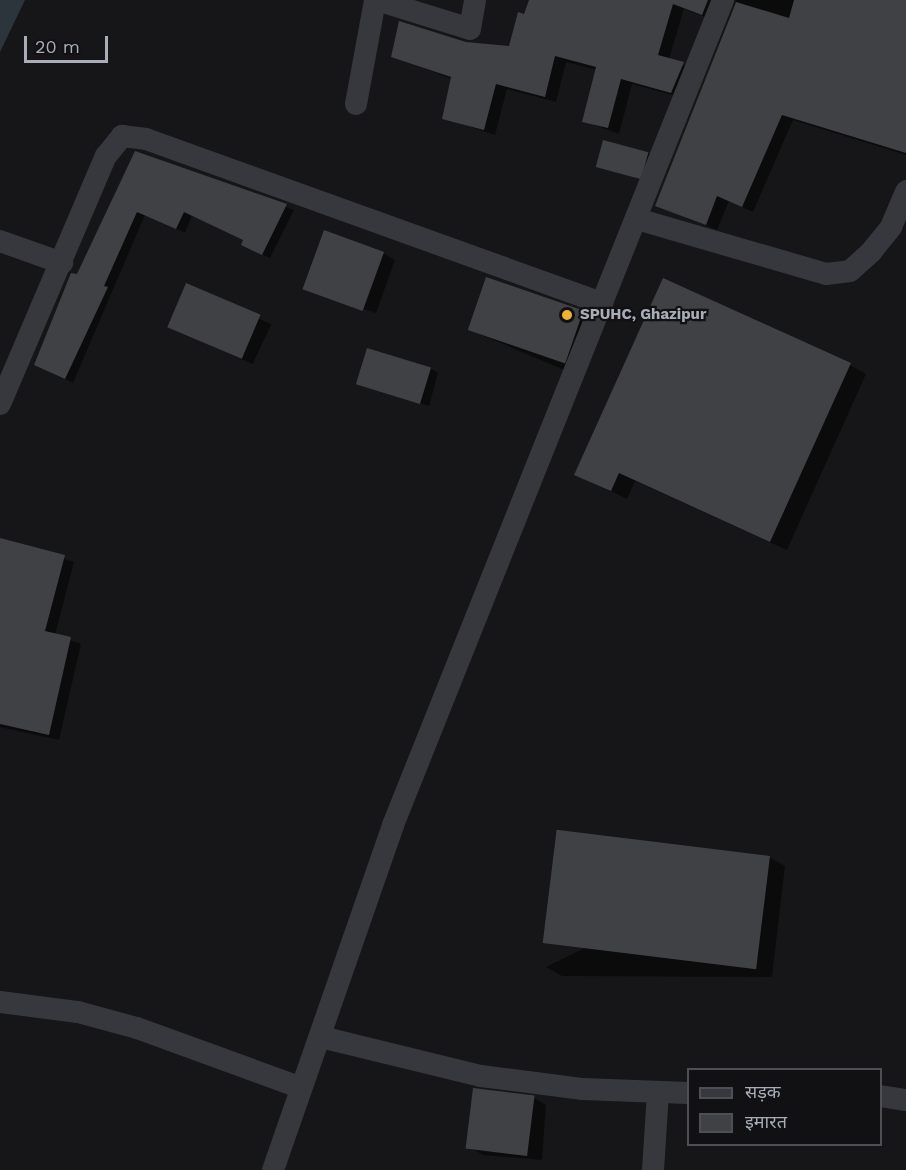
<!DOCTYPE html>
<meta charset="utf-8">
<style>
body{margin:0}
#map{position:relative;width:906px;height:1170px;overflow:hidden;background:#161618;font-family:"Work Sans","Noto Sans Devanagari",sans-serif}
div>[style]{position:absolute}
.water>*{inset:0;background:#2c353c}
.shadow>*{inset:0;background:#0007;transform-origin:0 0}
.building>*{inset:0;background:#404145;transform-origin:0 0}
.street>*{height:22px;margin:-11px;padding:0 11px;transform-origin:11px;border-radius:11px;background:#37383d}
.dots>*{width:16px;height:16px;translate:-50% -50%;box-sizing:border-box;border:3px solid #111113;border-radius:50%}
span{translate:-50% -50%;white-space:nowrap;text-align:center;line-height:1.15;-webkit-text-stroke:4.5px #111113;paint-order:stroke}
.poi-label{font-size:15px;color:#a8adb8;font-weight:700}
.left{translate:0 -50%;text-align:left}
.legend{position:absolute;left:687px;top:1068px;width:195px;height:78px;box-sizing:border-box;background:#111113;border:2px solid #4d4f55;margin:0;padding:8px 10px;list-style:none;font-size:18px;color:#a8adb8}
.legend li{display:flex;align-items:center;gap:12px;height:30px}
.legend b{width:30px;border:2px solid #4d4f55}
.scale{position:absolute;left:24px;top:36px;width:84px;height:27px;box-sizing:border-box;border:3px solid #a8adb8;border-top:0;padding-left:8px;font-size:18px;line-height:21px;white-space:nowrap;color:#a8adb8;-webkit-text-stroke:4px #111113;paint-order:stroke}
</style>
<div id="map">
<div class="water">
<div style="clip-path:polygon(0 0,25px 0,0 52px)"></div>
</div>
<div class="shadow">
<div style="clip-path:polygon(531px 0,723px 0,714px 20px,684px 9px,669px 59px,694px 69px,683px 98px,632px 84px,619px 134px,584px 121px,597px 70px,566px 62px,556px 102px,507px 89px,495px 135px,444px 118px,452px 79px,392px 56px,466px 43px,510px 48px)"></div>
<div style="clip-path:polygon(736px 0,906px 0,906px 155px,793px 120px,753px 212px,729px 201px,717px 230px,657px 205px)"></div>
<div style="clip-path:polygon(136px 153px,294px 210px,270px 258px,250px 249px,245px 240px,192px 215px,185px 233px,145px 215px,73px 383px,44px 369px,78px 275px)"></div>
<div style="clip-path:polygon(647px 153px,655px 158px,646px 181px,598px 166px)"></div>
<div style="clip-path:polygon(383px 253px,395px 260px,376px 313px,308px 290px)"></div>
<div style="left:187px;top:285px;width:93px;height:44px;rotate:25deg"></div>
<div style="clip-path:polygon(582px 312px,592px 318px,569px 372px,477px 333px)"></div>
<div style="clip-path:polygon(850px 365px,866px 374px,787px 550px,635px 481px,627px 499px,576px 474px)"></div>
<div style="clip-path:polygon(430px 368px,438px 373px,429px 406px,358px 383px)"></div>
<div style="clip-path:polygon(0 540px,74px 562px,55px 635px,81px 644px,59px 740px,0 727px)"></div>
<div style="clip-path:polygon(769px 857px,785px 866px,772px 977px,562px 976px,546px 967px)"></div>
<div style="clip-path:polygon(534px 1098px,546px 1105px,542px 1160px,483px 1155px,471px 1148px)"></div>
</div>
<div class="building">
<div style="clip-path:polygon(529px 0,708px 0,702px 15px,673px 4px,658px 55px,684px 62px,671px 93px,621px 79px,608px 128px,582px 122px,596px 67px,555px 56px,545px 97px,496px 84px,484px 130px,442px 119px,451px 77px,391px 57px,399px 21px,466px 42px,509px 46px,518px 12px,524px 14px)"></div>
<div style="clip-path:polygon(794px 0,906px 0,906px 153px,782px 115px,742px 207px,717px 196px,706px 225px,655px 206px,736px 2px,789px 18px)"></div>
<div style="left:603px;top:140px;width:47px;height:28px;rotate:15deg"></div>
<div style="clip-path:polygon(135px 151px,287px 204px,262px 255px,241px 245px,243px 240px,184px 212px,176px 229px,137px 212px,104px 286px,108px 287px,65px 379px,34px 365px,71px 273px,77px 274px)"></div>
<div style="left:324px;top:230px;width:64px;height:63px;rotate:20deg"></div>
<div style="left:486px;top:277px;width:103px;height:56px;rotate:19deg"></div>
<div style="clip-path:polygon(663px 278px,851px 363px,770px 542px,619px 473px,611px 491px,574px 475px)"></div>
<div style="left:186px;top:283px;width:81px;height:48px;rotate:23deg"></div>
<div style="left:367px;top:348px;width:67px;height:38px;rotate:17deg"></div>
<div style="clip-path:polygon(0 538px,65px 555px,45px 631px,71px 637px,49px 735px,0 724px)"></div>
<div style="left:770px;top:856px;width:114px;height:215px;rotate:97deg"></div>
<div style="left:473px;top:1088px;width:62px;height:61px;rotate:7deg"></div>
</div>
<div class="street">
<div style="left:377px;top:0;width:97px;rotate:17.3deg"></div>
<div style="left:470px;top:29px;width:29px;rotate:-80deg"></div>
<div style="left:356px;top:104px;width:106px;rotate:-79.6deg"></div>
<div style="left:637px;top:219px;width:197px;rotate:16.2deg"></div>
<div style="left:826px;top:274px;width:24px;rotate:-7deg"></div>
<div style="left:850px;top:271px;width:28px;rotate:-42deg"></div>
<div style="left:871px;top:252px;width:32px;rotate:-51deg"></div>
<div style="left:891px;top:227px;width:39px;rotate:-67deg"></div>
<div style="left:0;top:241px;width:66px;rotate:19.5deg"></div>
<div style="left:0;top:404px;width:270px;rotate:-66.9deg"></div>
<div style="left:106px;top:156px;width:26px;rotate:-51deg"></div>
<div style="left:122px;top:136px;width:24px;rotate:7deg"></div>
<div style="left:146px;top:139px;width:485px;rotate:19.8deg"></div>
<div style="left:0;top:1002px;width:79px;rotate:7.3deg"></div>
<div style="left:78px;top:1012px;width:61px;rotate:15.2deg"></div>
<div style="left:137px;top:1028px;width:172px;rotate:20deg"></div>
<div style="left:321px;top:1037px;width:165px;rotate:13.7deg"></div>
<div style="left:481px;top:1076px;width:103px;rotate:7.3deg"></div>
<div style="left:583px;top:1089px;width:105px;rotate:2.2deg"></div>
<div style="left:880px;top:1096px;width:26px;rotate:9deg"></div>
<div style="left:273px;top:1170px;width:365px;rotate:-70.8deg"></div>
<div style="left:393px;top:825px;width:889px;rotate:-68.2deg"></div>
<div style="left:653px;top:1170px;width:78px;rotate:-86.3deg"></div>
</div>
<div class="dots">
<div style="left:567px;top:315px;background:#f2b134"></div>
</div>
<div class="poi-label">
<span class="left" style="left:580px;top:315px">SPUHC, Ghazipur</span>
</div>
<ul class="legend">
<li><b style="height:8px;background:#37383d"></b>सड़क</li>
<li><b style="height:16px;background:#404145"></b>इमारत</li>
</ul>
<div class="scale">20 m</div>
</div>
